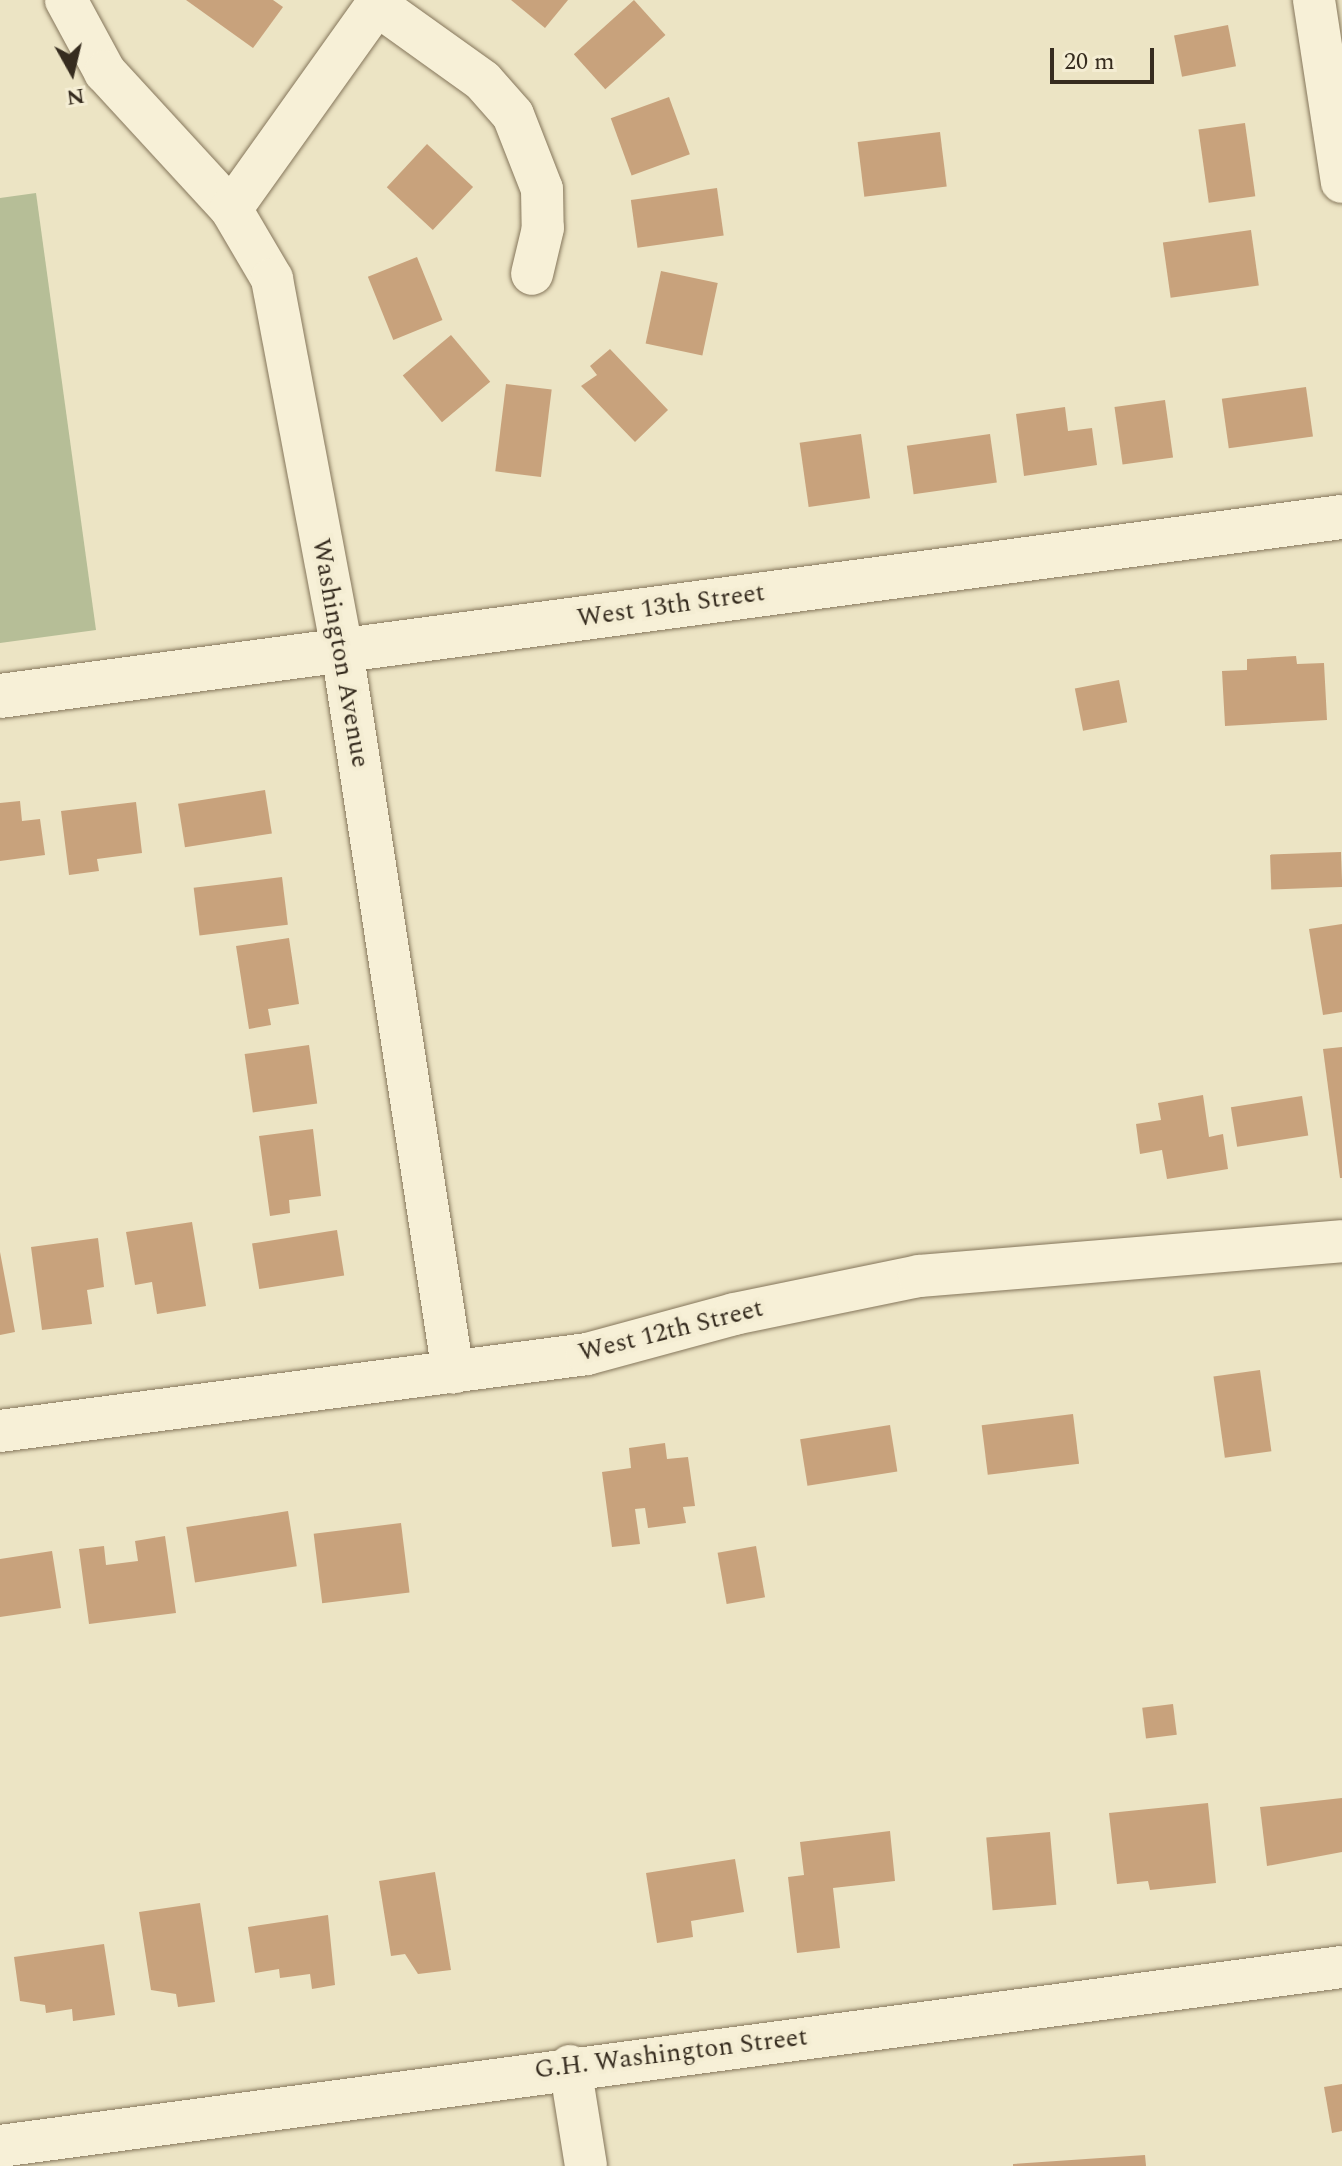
<!DOCTYPE html>
<style>
body{margin:0}
#map{position:relative;width:1342px;height:2166px;overflow:hidden;background:#ece4c4;font-family:Spectral,serif}
div>[style]{position:absolute}
.cemetery>*{inset:0;background:#b6be97}
.building>*{inset:0;background:#c8a27c;transform-origin:0 0}
.roads{filter:drop-shadow(0 0 2px #85765b) drop-shadow(0 0 2px #85765b)}
.street>*{height:42px;margin:-21px;padding:0 21px;transform-origin:21px;border-radius:21px;background:#f7f0d7}
.secondary>*{height:44px;margin:-22px;padding:0 22px;transform-origin:22px;border-radius:22px;background:#f7f0d7}
span{translate:-50% -50%;white-space:nowrap;text-align:center;line-height:1.15;-webkit-text-stroke:8px #f4edd3;paint-order:stroke}
.street-label{font-size:26px;color:#362c1f}
.north{position:absolute;left:32px;top:32px;width:80px;height:80px;-webkit-text-stroke:6px #f4edd3;paint-order:stroke;rotate:172deg;font-size:22px;font-weight:700;line-height:32px;text-align:center;color:#362c1f}
.north::after{content:'';display:block;margin:auto;width:28px;height:36px;background:#362c1f;clip-path:polygon(50% 0,100% 100%,50% 72%,0 100%)}
.scale{position:absolute;left:1050px;top:48px;width:104px;height:36px;box-sizing:border-box;border:4px solid #362c1f;border-top:0;padding-left:10px;font-size:24px;line-height:28px;white-space:nowrap;color:#362c1f;-webkit-text-stroke:6px #f4edd3;paint-order:stroke}
</style>
<div id="map">
<div class="cemetery">
<div style="clip-path:polygon(36px 193px,96px 630px,0 643px,0 198px)"></div>
</div>
<div class="building">
<div style="clip-path:polygon(186px 0,273px 0,283px 7px,253px 48px)"></div>
<div style="clip-path:polygon(511px 0,568px 0,545px 28px)"></div>
<div style="left:634px;top:0;width:47px;height:81px;rotate:48deg"></div>
<div style="left:1228px;top:25px;width:42px;height:55px;rotate:79deg"></div>
<div style="left:669px;top:97px;width:61px;height:62px;rotate:70deg"></div>
<div style="left:1245px;top:123px;width:74px;height:47px;rotate:82deg"></div>
<div style="left:940px;top:132px;width:55px;height:83px;rotate:83deg"></div>
<div style="left:427px;top:144px;width:63px;height:59px;rotate:43deg"></div>
<div style="left:717px;top:188px;width:48px;height:87px;rotate:82deg"></div>
<div style="left:1251px;top:230px;width:56px;height:89px;rotate:82deg"></div>
<div style="left:417px;top:257px;width:68px;height:53px;rotate:68deg"></div>
<div style="left:661px;top:271px;width:58px;height:74px;rotate:12deg"></div>
<div style="left:451px;top:335px;width:61px;height:63px;rotate:50deg"></div>
<div style="clip-path:polygon(610px 349px,668px 410px,635px 442px,581px 386px,597px 375px,590px 366px)"></div>
<div style="left:506px;top:384px;width:46px;height:88px;rotate:7deg"></div>
<div style="left:1306px;top:387px;width:50px;height:85px;rotate:82deg"></div>
<div style="left:1165px;top:400px;width:58px;height:51px;rotate:82deg"></div>
<div style="clip-path:polygon(1065px 407px,1068px 431px,1092px 428px,1097px 465px,1024px 476px,1016px 414px)"></div>
<div style="left:861px;top:434px;width:65px;height:62px;rotate:82deg"></div>
<div style="left:990px;top:434px;width:49px;height:84px;rotate:82deg"></div>
<div style="clip-path:polygon(1296px 656px,1297px 664px,1324px 663px,1327px 720px,1225px 726px,1222px 671px,1247px 670px,1247px 659px)"></div>
<div style="left:1119px;top:680px;width:43px;height:45px;rotate:79deg"></div>
<div style="left:265px;top:790px;width:44px;height:88px;rotate:81deg"></div>
<div style="clip-path:polygon(20px 801px,22px 821px,40px 819px,45px 855px,0 861px,0 803px)"></div>
<div style="clip-path:polygon(136px 802px,142px 853px,97px 859px,99px 871px,69px 875px,61px 811px)"></div>
<div style="left:1341px;top:852px;width:35px;height:71px;rotate:88deg"></div>
<div style="left:282px;top:877px;width:48px;height:89px;rotate:83deg"></div>
<div style="clip-path:polygon(1342px 924px,1342px 1012px,1323px 1015px,1309px 929px)"></div>
<div style="clip-path:polygon(289px 938px,299px 1004px,268px 1009px,271px 1025px,249px 1029px,236px 946px)"></div>
<div style="left:309px;top:1045px;width:59px;height:65px;rotate:82deg"></div>
<div style="clip-path:polygon(1342px 1047px,1342px 1178px,1340px 1178px,1323px 1049px)"></div>
<div style="clip-path:polygon(1203px 1095px,1209px 1137px,1223px 1134px,1228px 1169px,1167px 1179px,1162px 1150px,1140px 1154px,1136px 1124px,1161px 1120px,1158px 1103px)"></div>
<div style="left:1302px;top:1096px;width:40px;height:72px;rotate:81deg"></div>
<div style="clip-path:polygon(313px 1129px,321px 1196px,289px 1200px,290px 1213px,270px 1216px,259px 1136px)"></div>
<div style="clip-path:polygon(192px 1222px,206px 1306px,157px 1314px,152px 1282px,135px 1285px,126px 1232px)"></div>
<div style="left:337px;top:1230px;width:46px;height:86px;rotate:81deg"></div>
<div style="clip-path:polygon(98px 1238px,104px 1287px,87px 1290px,92px 1324px,42px 1330px,31px 1247px)"></div>
<div style="clip-path:polygon(0 1252px,15px 1332px,0 1335px)"></div>
<div style="left:1260px;top:1370px;width:82px;height:47px;rotate:82deg"></div>
<div style="left:1073px;top:1414px;width:50px;height:92px;rotate:83deg"></div>
<div style="left:890px;top:1425px;width:47px;height:91px;rotate:81deg"></div>
<div style="clip-path:polygon(665px 1443px,667px 1459px,688px 1457px,695px 1506px,683px 1507px,686px 1523px,648px 1528px,645px 1508px,635px 1509px,640px 1544px,612px 1547px,602px 1472px,631px 1468px,629px 1448px)"></div>
<div style="left:288px;top:1511px;width:56px;height:103px;rotate:81deg"></div>
<div style="left:401px;top:1523px;width:70px;height:88px;rotate:83deg"></div>
<div style="clip-path:polygon(165px 1536px,176px 1613px,89px 1624px,79px 1549px,104px 1546px,106px 1565px,138px 1561px,135px 1541px)"></div>
<div style="left:756px;top:1546px;width:52px;height:39px;rotate:80deg"></div>
<div style="clip-path:polygon(52px 1551px,61px 1608px,0 1617px,0 1559px)"></div>
<div style="left:1173px;top:1704px;width:31px;height:31px;rotate:83deg"></div>
<div style="clip-path:polygon(1342px 1798px,1342px 1852px,1267px 1866px,1260px 1807px)"></div>
<div style="clip-path:polygon(1208px 1803px,1216px 1883px,1150px 1890px,1148px 1881px,1117px 1884px,1109px 1813px)"></div>
<div style="clip-path:polygon(890px 1831px,895px 1881px,833px 1888px,840px 1948px,797px 1953px,788px 1877px,804px 1875px,800px 1842px)"></div>
<div style="left:1050px;top:1832px;width:73px;height:64px;rotate:85deg"></div>
<div style="clip-path:polygon(735px 1859px,744px 1912px,691px 1921px,693px 1937px,657px 1943px,646px 1873px)"></div>
<div style="clip-path:polygon(435px 1872px,451px 1970px,418px 1974px,405px 1954px,391px 1956px,379px 1881px)"></div>
<div style="clip-path:polygon(200px 1903px,215px 2002px,178px 2007px,176px 1994px,151px 1990px,139px 1912px)"></div>
<div style="clip-path:polygon(328px 1915px,335px 1985px,312px 1989px,310px 1974px,280px 1978px,279px 1969px,255px 1973px,248px 1927px)"></div>
<div style="clip-path:polygon(104px 1944px,115px 2015px,73px 2021px,72px 2009px,46px 2013px,45px 2005px,20px 2001px,14px 1957px)"></div>
<div style="clip-path:polygon(1342px 2084px,1342px 2131px,1332px 2133px,1324px 2087px)"></div>
<div style="clip-path:polygon(1145px 2155px,1146px 2166px,1013px 2166px,1013px 2164px)"></div>
</div>
<div class="roads">
<div class="street">
<div style="left:66px;top:0;width:82px;rotate:61.6deg"></div>
<div style="left:105px;top:72px;width:186px;rotate:47.4deg"></div>
<div style="left:231px;top:209px;width:81px;rotate:59.6deg"></div>
<div style="left:272px;top:279px;width:378px;rotate:79.3deg"></div>
<div style="left:342px;top:650px;width:731px;rotate:81.27deg"></div>
<div style="left:1314px;top:0;width:184px;rotate:81.3deg"></div>
<div style="left:377px;top:5px;width:130px;rotate:35.6deg"></div>
<div style="left:483px;top:81px;width:45px;rotate:48.6deg"></div>
<div style="left:513px;top:115px;width:79px;rotate:68.6deg"></div>
<div style="left:542px;top:189px;width:39px;rotate:89deg"></div>
<div style="left:543px;top:228px;width:47px;rotate:103.4deg"></div>
<div style="left:231px;top:209px;width:257px;rotate:-54.5deg"></div>
<div style="left:0;top:1431px;width:592px;rotate:-7.47deg"></div>
<div style="left:587px;top:1354px;width:152px;rotate:-15.2deg"></div>
<div style="left:734px;top:1314px;width:189px;rotate:-11.6deg"></div>
<div style="left:919px;top:1276px;width:424px;rotate:-4.7deg"></div>
<div style="left:570px;top:2066px;width:101px;rotate:80.9deg"></div>
<div style="left:0;top:2146px;width:1354px;rotate:-7.6deg"></div>
</div>
<div class="secondary">
<div style="left:0;top:696px;width:1354px;rotate:-7.6deg"></div>
</div>
</div>
<div class="street-label">
<span style="left:671px;top:606px;rotate:-8deg">West 13th Street</span>
<span style="left:340px;top:653px;rotate:80deg">Washington Avenue</span>
<span style="left:671px;top:1331px;rotate:-14deg">West 12th Street</span>
<span style="left:671px;top:2054px;rotate:-7deg">G.H. Washington Street</span>
</div>
<div class="north">N</div>
<div class="scale">20 m</div>
</div>
